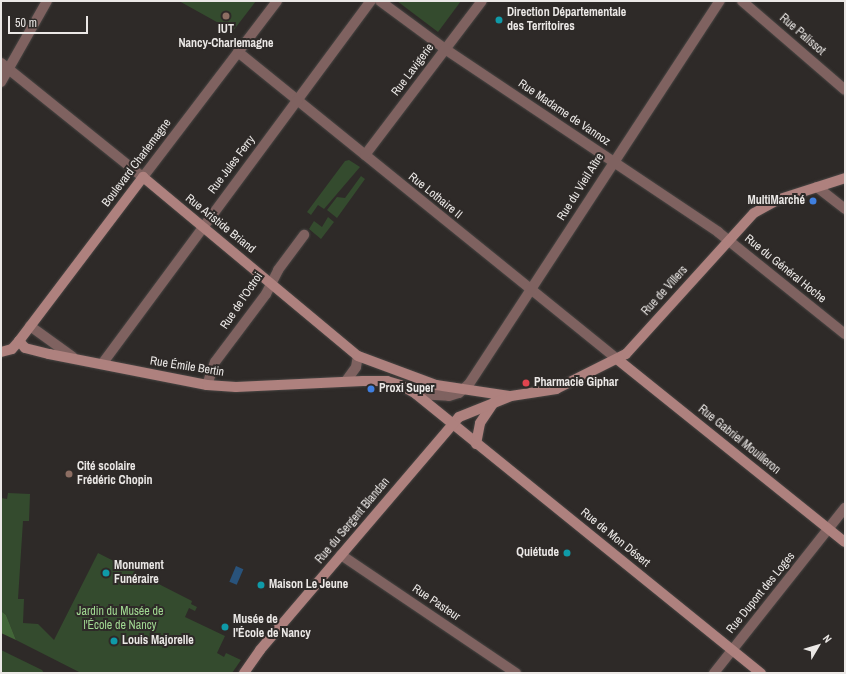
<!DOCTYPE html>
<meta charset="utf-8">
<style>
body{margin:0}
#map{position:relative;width:846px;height:674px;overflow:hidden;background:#2e2a28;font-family:"Archivo Narrow",sans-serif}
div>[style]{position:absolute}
.green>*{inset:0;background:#344b2e}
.forest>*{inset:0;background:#426638}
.water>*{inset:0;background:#29537b;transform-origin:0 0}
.round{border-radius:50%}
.roads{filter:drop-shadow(0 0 1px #484543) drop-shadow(0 0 1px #484543)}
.street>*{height:10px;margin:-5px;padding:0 5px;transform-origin:5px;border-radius:5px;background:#7f6260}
.secondary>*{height:10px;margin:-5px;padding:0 5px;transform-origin:5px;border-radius:5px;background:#ae817e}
.dots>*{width:11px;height:11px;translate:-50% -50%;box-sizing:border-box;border:2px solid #2e2a28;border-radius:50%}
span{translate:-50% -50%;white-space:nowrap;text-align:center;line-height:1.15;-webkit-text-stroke:4px #2e2a28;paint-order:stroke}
.poi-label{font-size:12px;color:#ebe8e6;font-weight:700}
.left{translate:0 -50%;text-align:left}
.right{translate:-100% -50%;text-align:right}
.street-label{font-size:12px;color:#ebe8e6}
.park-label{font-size:12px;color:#a0d791}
.frame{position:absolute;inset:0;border:2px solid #ebe8e6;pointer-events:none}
.north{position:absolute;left:798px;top:626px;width:40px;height:40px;-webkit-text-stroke:3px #2e2a28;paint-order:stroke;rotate:52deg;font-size:11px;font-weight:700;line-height:16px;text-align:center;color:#ebe8e6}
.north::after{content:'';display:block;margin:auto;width:14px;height:18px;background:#ebe8e6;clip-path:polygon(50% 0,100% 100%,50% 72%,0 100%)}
.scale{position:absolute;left:8px;top:16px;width:80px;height:18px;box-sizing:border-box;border:2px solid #ebe8e6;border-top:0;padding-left:5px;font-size:12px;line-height:14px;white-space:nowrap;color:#ebe8e6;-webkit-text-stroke:3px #2e2a28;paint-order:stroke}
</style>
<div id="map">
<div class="green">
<div style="clip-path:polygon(179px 1px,256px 1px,233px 31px)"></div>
<div style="clip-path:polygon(397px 1px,461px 1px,438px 32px)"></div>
<div style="clip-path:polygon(349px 160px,360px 167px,324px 209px,318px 205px,311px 215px,307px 212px,345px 161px)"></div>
<div style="clip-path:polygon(361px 176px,365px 179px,337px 218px,327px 210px,337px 197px,345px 198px)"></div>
<div style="clip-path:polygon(328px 217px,334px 222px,321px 239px,309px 229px,314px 221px,322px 227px)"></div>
<div style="clip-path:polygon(8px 493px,30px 494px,29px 521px,23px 521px,18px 599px,24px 599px,23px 623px,38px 624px,54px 640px,98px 553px,192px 601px,191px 604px,197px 607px,195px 611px,189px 608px,185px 617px,225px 636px,217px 653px,224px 657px,226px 653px,241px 660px,232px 673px,81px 673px,16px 640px,6px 615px,1px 611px,1px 498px,7px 499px)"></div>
<div style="clip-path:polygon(1px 650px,42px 670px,44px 673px,1px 673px)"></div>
</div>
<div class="forest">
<div style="clip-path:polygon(1px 611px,6px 615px,16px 640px,1px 633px)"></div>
</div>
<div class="water">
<div style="left:236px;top:566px;width:8px;height:17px;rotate:23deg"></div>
<div class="round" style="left:180px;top:634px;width:12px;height:12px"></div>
</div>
<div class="roads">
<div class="street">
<div style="left:380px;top:1px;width:81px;rotate:36.4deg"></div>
<div style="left:445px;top:49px;width:329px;rotate:33.8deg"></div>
<div style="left:718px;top:232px;width:163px;rotate:38.8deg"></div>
<div style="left:742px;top:1px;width:136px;rotate:40.8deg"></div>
<div style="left:238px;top:52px;width:488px;rotate:39deg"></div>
<div style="left:1px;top:63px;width:182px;rotate:38.8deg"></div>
<div style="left:143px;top:177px;width:221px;rotate:-52.7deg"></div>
<div style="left:1px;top:82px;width:93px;rotate:-60.4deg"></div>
<div style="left:365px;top:155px;width:193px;rotate:-52.8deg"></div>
<div style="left:817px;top:187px;width:36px;rotate:38deg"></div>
<div style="left:30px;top:326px;width:53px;rotate:35.8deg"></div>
<div style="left:102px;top:364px;width:452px;rotate:-53.5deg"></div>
<div style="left:346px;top:381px;width:17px;rotate:-54deg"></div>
<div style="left:356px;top:367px;width:11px;rotate:-80deg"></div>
<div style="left:207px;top:385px;width:24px;rotate:-71deg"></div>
<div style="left:215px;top:362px;width:85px;rotate:-53.1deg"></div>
<div style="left:266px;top:294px;width:27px;rotate:-63deg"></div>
<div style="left:278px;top:270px;width:44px;rotate:-53.4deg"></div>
<div style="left:416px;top:394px;width:33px;rotate:3deg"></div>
<div style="left:449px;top:396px;width:10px;rotate:-17deg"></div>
<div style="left:459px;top:393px;width:13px;rotate:-42deg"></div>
<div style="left:469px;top:384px;width:458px;rotate:-56.8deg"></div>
<div style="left:341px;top:555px;width:211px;rotate:34deg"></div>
<div style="left:714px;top:673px;width:211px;rotate:-51.6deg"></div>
</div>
<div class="secondary">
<div style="left:19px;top:341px;width:9px;rotate:49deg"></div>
<div style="left:25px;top:348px;width:25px;rotate:14deg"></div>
<div style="left:49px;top:354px;width:161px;rotate:11.1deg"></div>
<div style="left:207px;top:385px;width:29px;rotate:4deg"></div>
<div style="left:236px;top:387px;width:127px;rotate:-2.7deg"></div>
<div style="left:363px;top:381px;width:24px"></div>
<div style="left:387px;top:381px;width:14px;rotate:17deg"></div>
<div style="left:400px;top:385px;width:18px;rotate:29deg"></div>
<div style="left:416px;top:394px;width:444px;rotate:39deg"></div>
<div style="left:1px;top:352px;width:11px;rotate:-15deg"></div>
<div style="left:12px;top:349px;width:11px;rotate:-49deg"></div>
<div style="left:19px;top:341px;width:206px;rotate:-52.9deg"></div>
<div style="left:143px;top:177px;width:280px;rotate:39.8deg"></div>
<div style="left:358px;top:356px;width:83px;rotate:20.4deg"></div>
<div style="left:436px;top:385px;width:74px;rotate:8.6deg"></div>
<div style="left:617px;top:359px;width:292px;rotate:38.8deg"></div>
<div style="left:476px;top:444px;width:21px;rotate:-79deg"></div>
<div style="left:480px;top:423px;width:25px;rotate:-56deg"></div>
<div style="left:244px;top:673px;width:28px;rotate:-55deg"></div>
<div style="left:260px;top:650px;width:306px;rotate:-49.5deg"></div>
<div style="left:459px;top:417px;width:56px;rotate:-22deg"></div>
<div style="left:511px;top:396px;width:46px;rotate:-8.8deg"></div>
<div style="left:556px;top:389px;width:78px;rotate:-26.6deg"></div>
<div style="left:626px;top:354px;width:190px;rotate:-47.8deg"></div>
<div style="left:754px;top:213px;width:26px;rotate:-29deg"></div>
<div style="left:777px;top:200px;width:71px;rotate:-17.9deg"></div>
</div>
</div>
<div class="dots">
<div style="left:226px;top:16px;background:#8d6e63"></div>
<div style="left:499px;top:20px;background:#0f9aa8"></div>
<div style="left:813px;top:201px;background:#3f7fe0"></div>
<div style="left:526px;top:383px;background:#e0444e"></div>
<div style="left:371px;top:389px;background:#3f7fe0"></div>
<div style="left:69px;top:474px;background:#8d6e63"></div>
<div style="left:567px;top:553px;background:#0f9aa8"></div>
<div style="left:106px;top:573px;background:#0f9aa8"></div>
<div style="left:261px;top:585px;background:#0f9aa8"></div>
<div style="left:225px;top:627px;background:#0f9aa8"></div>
<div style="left:114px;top:641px;background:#0f9aa8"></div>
</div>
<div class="poi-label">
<span class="left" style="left:507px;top:20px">Direction Départementale<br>des Territoires</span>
<span style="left:226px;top:37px">IUT<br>Nancy-Charlemagne</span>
<span class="right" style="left:805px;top:201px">MultiMarché</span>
<span class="left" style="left:534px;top:383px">Pharmacie Giphar</span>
<span class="left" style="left:379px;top:389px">Proxi Super</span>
<span class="left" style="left:77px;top:474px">Cité scolaire<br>Frédéric Chopin</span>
<span class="right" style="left:559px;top:553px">Quiétude</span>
<span class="left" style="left:114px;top:573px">Monument<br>Funéraire</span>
<span class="left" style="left:269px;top:585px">Maison Le Jeune</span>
<span class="left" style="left:233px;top:627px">Musée de<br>l'École de Nancy</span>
<span class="left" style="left:122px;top:641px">Louis Majorelle</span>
</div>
<div class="street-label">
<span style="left:802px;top:35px;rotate:41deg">Rue Palissot</span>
<span style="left:413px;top:70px;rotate:-53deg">Rue Lavigerie</span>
<span style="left:564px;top:113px;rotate:34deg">Rue Madame de Vannoz</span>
<span style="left:137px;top:163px;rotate:-53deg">Boulevard Charlemagne</span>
<span style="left:232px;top:165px;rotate:-53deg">Rue Jules Ferry</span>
<span style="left:581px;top:187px;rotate:-58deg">Rue du Vieil Aître</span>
<span style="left:435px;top:196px;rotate:39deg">Rue Lothaire II</span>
<span style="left:220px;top:224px;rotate:39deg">Rue Aristide Briand</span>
<span style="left:785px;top:269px;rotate:39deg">Rue du Général Hoche</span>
<span style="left:665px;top:291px;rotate:-48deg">Rue de Villers</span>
<span style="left:242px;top:301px;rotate:-56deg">Rue de l'Octroi</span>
<span style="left:187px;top:367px;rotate:9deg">Rue Émile Bertin</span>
<span style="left:739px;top:440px;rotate:39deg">Rue Gabriel Mouilleron</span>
<span style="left:353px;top:521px;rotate:-50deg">Rue du Sergent Blandan</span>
<span style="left:615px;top:538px;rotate:39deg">Rue de Mon Désert</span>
<span style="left:761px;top:593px;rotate:-51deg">Rue Dupont des Loges</span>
<span style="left:436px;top:603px;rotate:34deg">Rue Pasteur</span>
</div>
<div class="park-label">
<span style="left:120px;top:619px">Jardin du Musée de<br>l'École de Nancy</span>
</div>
<div class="frame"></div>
<div class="north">N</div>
<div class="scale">50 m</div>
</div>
